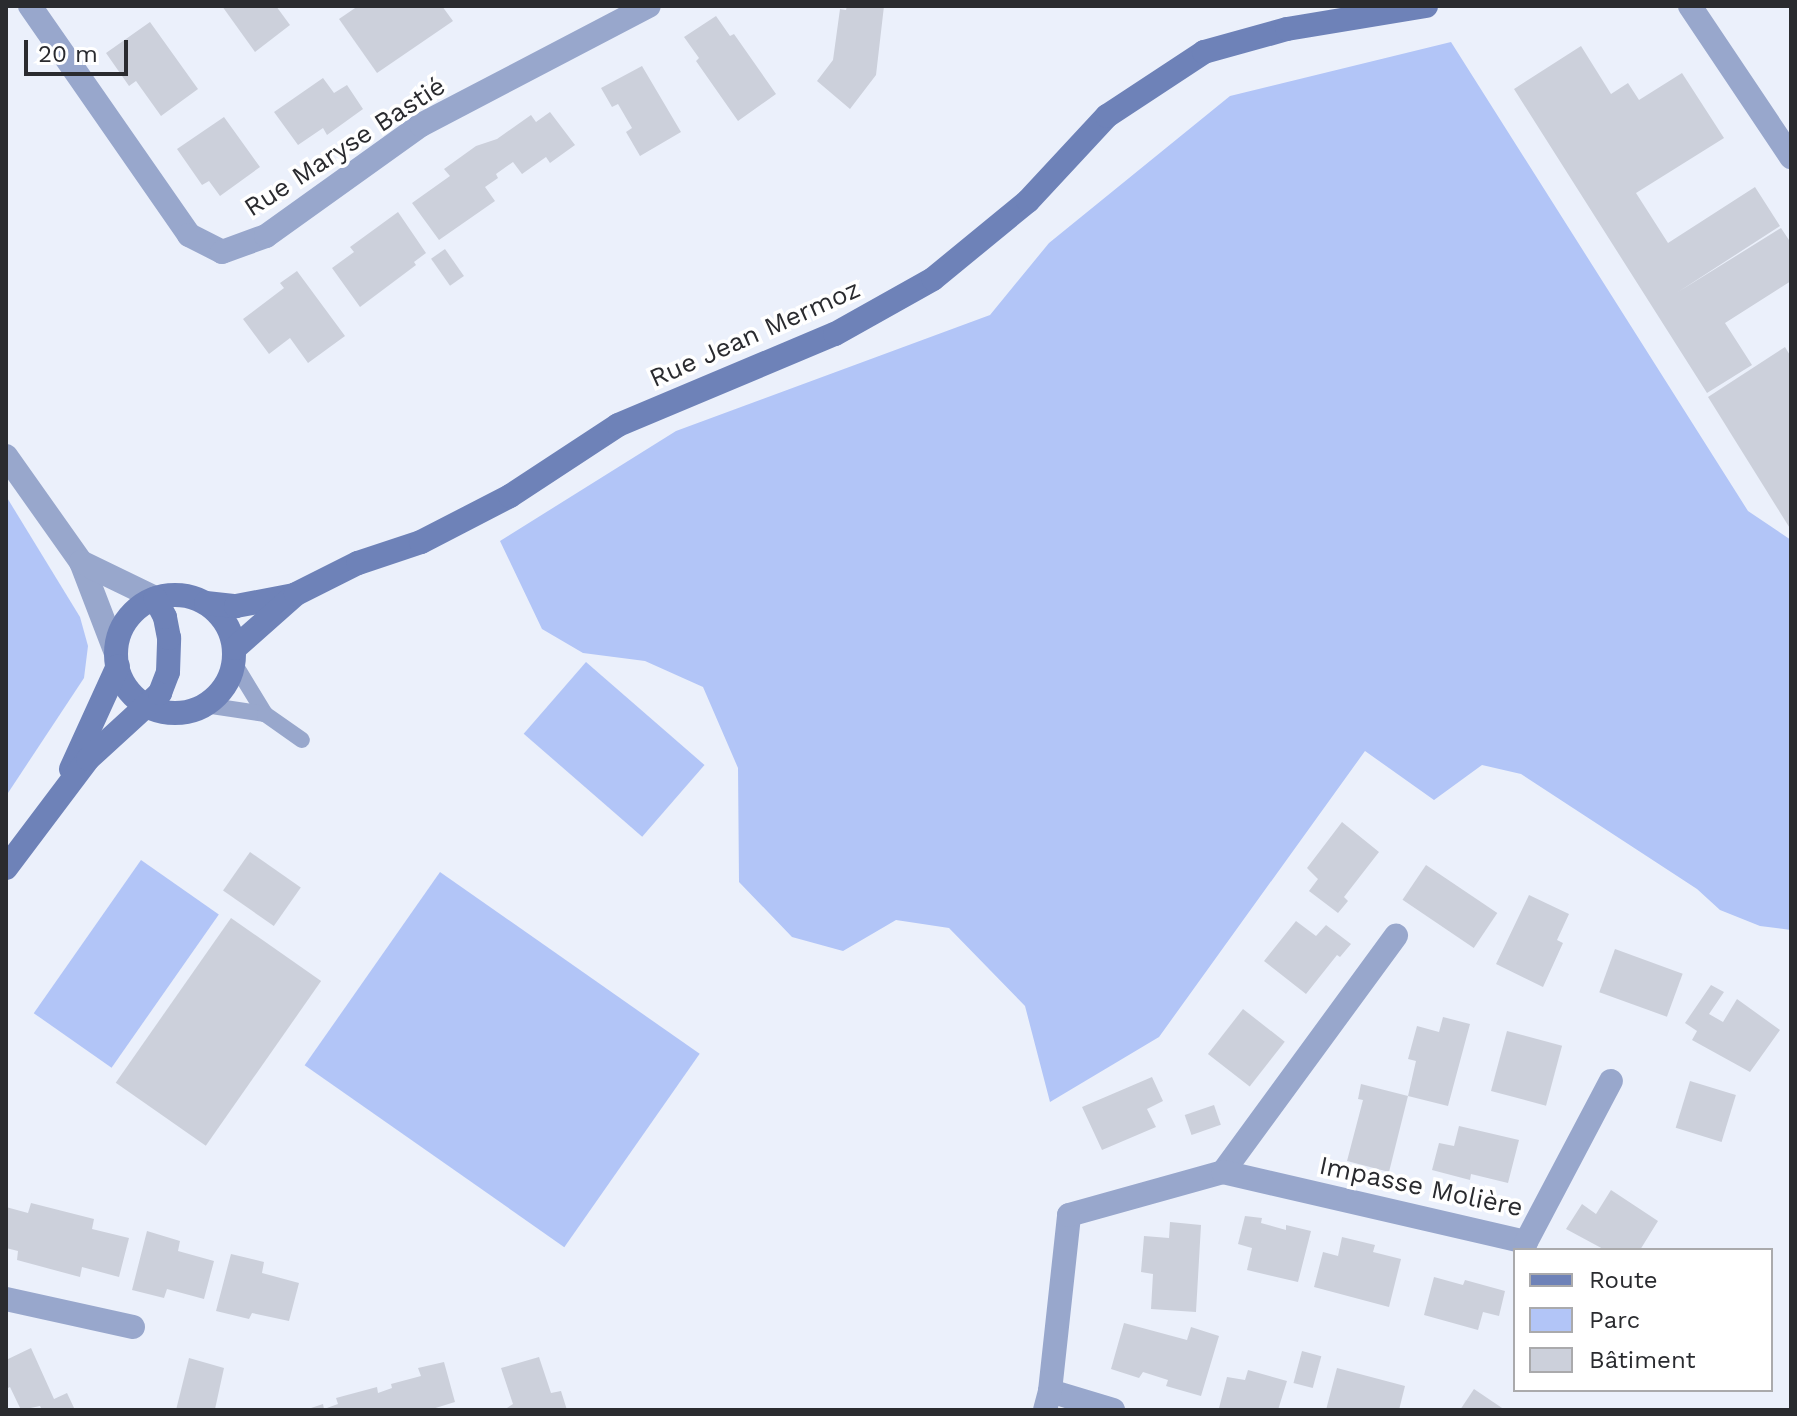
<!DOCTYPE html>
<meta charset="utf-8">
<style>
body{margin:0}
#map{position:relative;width:1797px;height:1416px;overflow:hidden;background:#ebf0fb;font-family:"Work Sans",sans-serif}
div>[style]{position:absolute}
.green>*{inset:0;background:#b2c5f7;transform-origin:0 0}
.building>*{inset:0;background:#ccd0db;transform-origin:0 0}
.lane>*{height:16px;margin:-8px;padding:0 8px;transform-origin:8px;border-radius:8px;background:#98a7cc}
.street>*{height:24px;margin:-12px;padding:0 12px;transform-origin:12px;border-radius:12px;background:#98a7cc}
.secondary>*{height:24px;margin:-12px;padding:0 12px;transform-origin:12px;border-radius:12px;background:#6e82b8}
.secondary>.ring{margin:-12px;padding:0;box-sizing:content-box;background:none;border:24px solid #6e82b8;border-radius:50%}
span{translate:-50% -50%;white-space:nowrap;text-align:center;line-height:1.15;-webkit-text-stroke:7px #fff;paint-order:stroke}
.street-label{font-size:26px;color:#2a2b2f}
.frame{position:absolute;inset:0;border:8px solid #2a2b2f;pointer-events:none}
.legend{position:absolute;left:1513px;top:1248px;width:260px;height:144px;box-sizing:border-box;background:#fff;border:2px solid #aaaaac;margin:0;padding:10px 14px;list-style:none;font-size:24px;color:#2a2b2f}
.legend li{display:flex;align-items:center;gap:16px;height:40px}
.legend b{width:40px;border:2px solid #aaaaac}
.scale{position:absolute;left:24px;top:40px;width:104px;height:36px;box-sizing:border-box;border:4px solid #2a2b2f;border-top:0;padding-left:10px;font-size:24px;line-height:28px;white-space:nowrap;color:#2a2b2f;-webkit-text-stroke:6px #fff;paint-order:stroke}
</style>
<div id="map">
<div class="green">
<div style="clip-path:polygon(1451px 42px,1748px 511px,1791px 540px,1791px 930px,1760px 926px,1720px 910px,1697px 889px,1521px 774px,1482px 765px,1434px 800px,1365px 751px,1159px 1037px,1050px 1102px,1025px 1006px,949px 928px,896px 920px,843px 951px,792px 937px,739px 882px,738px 768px,703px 687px,645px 661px,583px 653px,542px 629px,500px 541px,676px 431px,990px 315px,1049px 243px,1230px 96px)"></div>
<div style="clip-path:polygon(6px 496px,80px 617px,88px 646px,84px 678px,6px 796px)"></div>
<div style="left:586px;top:662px;width:157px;height:95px;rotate:41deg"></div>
<div style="left:141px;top:860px;width:95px;height:187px;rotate:35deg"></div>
<div style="left:440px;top:872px;width:317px;height:236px;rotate:35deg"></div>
</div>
<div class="building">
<div style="clip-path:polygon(222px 6px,276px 6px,290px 25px,255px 52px)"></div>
<div style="clip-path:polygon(358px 6px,442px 6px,453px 21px,377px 73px,339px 19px)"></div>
<div style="clip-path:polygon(847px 6px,884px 6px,876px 75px,850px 109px,817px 81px,833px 60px,840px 9px,846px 10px)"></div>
<div style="clip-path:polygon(716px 16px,730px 36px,734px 34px,776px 94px,738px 121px,696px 61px,699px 58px,684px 37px)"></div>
<div style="clip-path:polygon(150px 22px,198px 89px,161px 116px,136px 81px,129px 86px,106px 53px)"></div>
<div style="clip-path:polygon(1581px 46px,1611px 94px,1628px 83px,1639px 100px,1682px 73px,1724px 138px,1636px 193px,1668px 243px,1755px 187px,1780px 226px,1678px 292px,1781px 228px,1791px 243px,1791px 281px,1725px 323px,1752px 365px,1707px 393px,1514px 89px)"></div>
<div style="clip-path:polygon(642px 66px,681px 132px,640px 156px,626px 132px,632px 128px,618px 104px,612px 107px,601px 88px)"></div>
<div style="clip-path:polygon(323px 78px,334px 93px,347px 85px,363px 109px,327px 135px,323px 128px,298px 145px,274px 112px)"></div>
<div style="clip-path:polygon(550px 112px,575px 145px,550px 163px,546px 157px,522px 174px,513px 162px,496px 174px,498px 178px,485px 187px,495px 201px,439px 240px,412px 203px,450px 176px,444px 169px,476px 146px,497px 139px,531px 115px,536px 122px)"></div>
<div style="clip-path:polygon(224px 117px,260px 167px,220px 196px,209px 181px,202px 185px,177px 149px)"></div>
<div style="clip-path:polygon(398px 212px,426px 253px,414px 262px,416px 265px,360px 307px,332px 268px,354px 252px,350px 247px)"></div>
<div style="left:445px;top:249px;width:33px;height:17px;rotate:55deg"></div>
<div style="clip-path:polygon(297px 271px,345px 336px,308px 363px,290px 338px,269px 354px,243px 319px,284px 288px,280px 283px)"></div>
<div style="clip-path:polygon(1785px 347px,1791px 357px,1791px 530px,1708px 397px)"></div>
<div style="clip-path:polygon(1342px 822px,1379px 852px,1344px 897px,1348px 901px,1338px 913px,1309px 891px,1318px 879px,1307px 868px)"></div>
<div style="left:250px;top:852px;width:62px;height:47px;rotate:35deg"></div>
<div style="left:1426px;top:865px;width:86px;height:42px;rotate:34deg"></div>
<div style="clip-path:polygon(1529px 895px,1569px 914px,1557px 940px,1563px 943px,1543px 987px,1496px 964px)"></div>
<div style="left:231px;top:918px;width:110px;height:201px;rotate:35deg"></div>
<div style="clip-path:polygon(1296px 921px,1316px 936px,1326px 925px,1351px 944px,1340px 957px,1337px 955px,1306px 994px,1264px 961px)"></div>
<div style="left:1615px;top:949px;width:72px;height:46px;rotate:20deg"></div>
<div style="clip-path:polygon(1711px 985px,1724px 992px,1709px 1014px,1723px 1022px,1737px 999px,1780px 1030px,1750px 1072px,1692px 1040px,1697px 1031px,1685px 1023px)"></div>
<div style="left:1243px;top:1009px;width:53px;height:57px;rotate:38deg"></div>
<div style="clip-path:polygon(1443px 1017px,1470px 1024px,1448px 1106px,1408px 1096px,1416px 1061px,1408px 1059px,1417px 1026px,1439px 1032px)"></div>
<div style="left:1507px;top:1031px;width:57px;height:62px;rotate:15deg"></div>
<div style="clip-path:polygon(1152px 1077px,1163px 1101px,1147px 1109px,1156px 1127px,1102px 1150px,1082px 1107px)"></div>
<div style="left:1690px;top:1081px;width:48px;height:49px;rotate:17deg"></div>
<div style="clip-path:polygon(1361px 1084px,1408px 1096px,1389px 1172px,1347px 1161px,1363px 1100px,1358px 1099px)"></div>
<div style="left:1214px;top:1105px;width:21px;height:31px;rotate:71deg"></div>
<div style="clip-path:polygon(1459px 1126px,1519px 1140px,1508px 1183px,1471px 1174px,1470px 1180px,1432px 1170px,1439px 1143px,1454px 1146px)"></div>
<div style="clip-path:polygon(1611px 1190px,1658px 1221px,1640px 1250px,1605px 1250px,1566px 1229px,1582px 1204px,1596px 1214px)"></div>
<div style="clip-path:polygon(31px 1203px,94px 1219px,92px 1229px,129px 1238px,119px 1277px,82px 1267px,80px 1277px,17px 1260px,18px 1251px,6px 1248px,6px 1207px,28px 1213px)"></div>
<div style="clip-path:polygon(1245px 1216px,1262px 1218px,1261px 1223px,1286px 1230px,1286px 1225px,1311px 1231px,1298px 1282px,1247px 1270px,1252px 1248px,1238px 1244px)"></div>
<div style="clip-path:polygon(1170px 1222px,1201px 1225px,1196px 1312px,1151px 1309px,1153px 1274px,1141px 1272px,1144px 1236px,1169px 1238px)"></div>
<div style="clip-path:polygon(147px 1231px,180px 1241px,178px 1251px,214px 1261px,204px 1299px,167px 1289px,164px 1298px,132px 1290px)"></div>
<div style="clip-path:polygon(1342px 1237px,1375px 1245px,1373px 1252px,1401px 1259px,1389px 1307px,1314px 1287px,1323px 1252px,1338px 1256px)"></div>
<div style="clip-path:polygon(231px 1254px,264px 1262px,262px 1273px,299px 1283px,289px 1321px,252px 1313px,249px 1319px,216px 1311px)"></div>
<div style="clip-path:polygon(1434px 1277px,1463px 1285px,1465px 1280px,1505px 1291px,1499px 1316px,1483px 1312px,1478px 1330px,1424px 1315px)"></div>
<div style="clip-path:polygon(1124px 1323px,1187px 1340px,1191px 1327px,1219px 1336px,1201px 1396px,1166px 1386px,1168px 1380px,1143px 1372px,1139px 1378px,1111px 1369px)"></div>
<div style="clip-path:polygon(31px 1348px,54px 1399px,67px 1393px,75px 1410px,42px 1410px,40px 1406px,21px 1410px,10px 1387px,6px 1389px,6px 1360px)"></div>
<div style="left:1302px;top:1351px;width:20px;height:33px;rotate:15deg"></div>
<div style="clip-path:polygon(539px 1357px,551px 1393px,561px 1391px,567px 1410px,504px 1410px,513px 1404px,501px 1368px)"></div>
<div style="clip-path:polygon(189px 1358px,224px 1368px,215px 1409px,176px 1410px)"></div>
<div style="clip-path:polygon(444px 1362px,455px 1402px,429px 1410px,305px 1410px,323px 1404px,324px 1409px,338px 1404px,336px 1398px,377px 1387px,378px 1393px,392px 1388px,391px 1384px,421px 1376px,418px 1368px)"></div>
<div style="clip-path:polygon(1337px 1368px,1405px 1386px,1399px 1410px,1326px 1410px)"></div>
<div style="clip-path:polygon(1248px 1370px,1287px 1381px,1278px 1410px,1219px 1408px,1227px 1377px,1245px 1380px)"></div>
<div style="clip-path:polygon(1474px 1389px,1505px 1410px,1460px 1410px)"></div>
</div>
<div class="lane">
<div style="left:234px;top:663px;width:60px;rotate:58.7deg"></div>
<div style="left:205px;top:705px;width:61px;rotate:8.5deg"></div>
<div style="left:265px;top:714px;width:45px;rotate:35.1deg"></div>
</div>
<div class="street">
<div style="left:30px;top:6px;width:279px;rotate:55.2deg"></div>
<div style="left:189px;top:235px;width:37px;rotate:27deg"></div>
<div style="left:222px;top:252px;width:47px;rotate:-20deg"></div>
<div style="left:266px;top:236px;width:191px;rotate:-35.6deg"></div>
<div style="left:421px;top:125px;width:257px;rotate:-27.6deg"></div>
<div style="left:1690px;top:6px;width:182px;rotate:56.2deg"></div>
<div style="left:6px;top:456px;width:130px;rotate:54.7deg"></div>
<div style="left:81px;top:562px;width:97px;rotate:69deg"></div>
<div style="left:81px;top:562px;width:82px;rotate:25.9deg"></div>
<div style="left:1223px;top:1172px;width:293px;rotate:-53.8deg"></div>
<div style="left:6px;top:1299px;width:130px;rotate:12.4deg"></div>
<div style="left:1050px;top:1391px;width:66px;rotate:16.8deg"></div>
<div style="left:1045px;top:1410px;width:20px;rotate:-75deg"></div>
<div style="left:1050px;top:1391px;width:177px;rotate:-83.8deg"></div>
<div style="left:1069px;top:1215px;width:160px;rotate:-15.6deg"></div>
<div style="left:1223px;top:1172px;width:311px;rotate:13deg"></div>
<div style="left:1526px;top:1242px;width:182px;rotate:-62.2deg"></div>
</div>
<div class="secondary">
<div class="ring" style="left:116px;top:595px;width:94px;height:94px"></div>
<div style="left:206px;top:603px;width:30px;rotate:6deg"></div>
<div style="left:236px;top:606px;width:59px;rotate:-10.7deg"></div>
<div style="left:235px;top:648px;width:81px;rotate:-41.5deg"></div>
<div style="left:296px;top:594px;width:69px;rotate:-26.6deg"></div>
<div style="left:358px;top:563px;width:66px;rotate:-18.4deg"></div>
<div style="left:421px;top:542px;width:100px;rotate:-27.3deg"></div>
<div style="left:510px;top:496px;width:129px;rotate:-33.3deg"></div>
<div style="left:618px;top:425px;width:235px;rotate:-22.8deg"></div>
<div style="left:835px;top:334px;width:112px;rotate:-29.3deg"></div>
<div style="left:933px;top:279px;width:123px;rotate:-39.4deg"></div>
<div style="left:1028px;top:201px;width:116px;rotate:-47.1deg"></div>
<div style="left:1107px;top:116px;width:116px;rotate:-33.4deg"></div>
<div style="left:1204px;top:52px;width:86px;rotate:-15.5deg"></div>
<div style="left:1287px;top:29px;width:141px;rotate:-9.4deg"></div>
<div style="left:71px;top:769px;width:113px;rotate:-65.5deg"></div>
<div style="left:6px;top:868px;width:136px;rotate:-53deg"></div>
<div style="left:88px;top:759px;width:98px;rotate:-42.5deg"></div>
<div style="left:160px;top:693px;width:22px;rotate:-69deg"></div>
<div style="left:168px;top:672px;width:34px;rotate:-88deg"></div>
<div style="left:169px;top:638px;width:21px;rotate:-101deg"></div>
<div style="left:165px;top:617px;width:21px;rotate:-118deg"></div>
</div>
<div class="street-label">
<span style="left:345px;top:147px;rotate:-33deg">Rue Maryse Bastié</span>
<span style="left:755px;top:334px;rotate:-24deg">Rue Jean Mermoz</span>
<span style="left:1421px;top:1187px;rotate:12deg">Impasse Molière</span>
</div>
<div class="frame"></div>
<ul class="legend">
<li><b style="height:10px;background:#6e82b8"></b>Route</li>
<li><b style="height:22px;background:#b2c5f7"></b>Parc</li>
<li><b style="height:22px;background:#ccd0db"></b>Bâtiment</li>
</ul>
<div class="scale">20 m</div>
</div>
